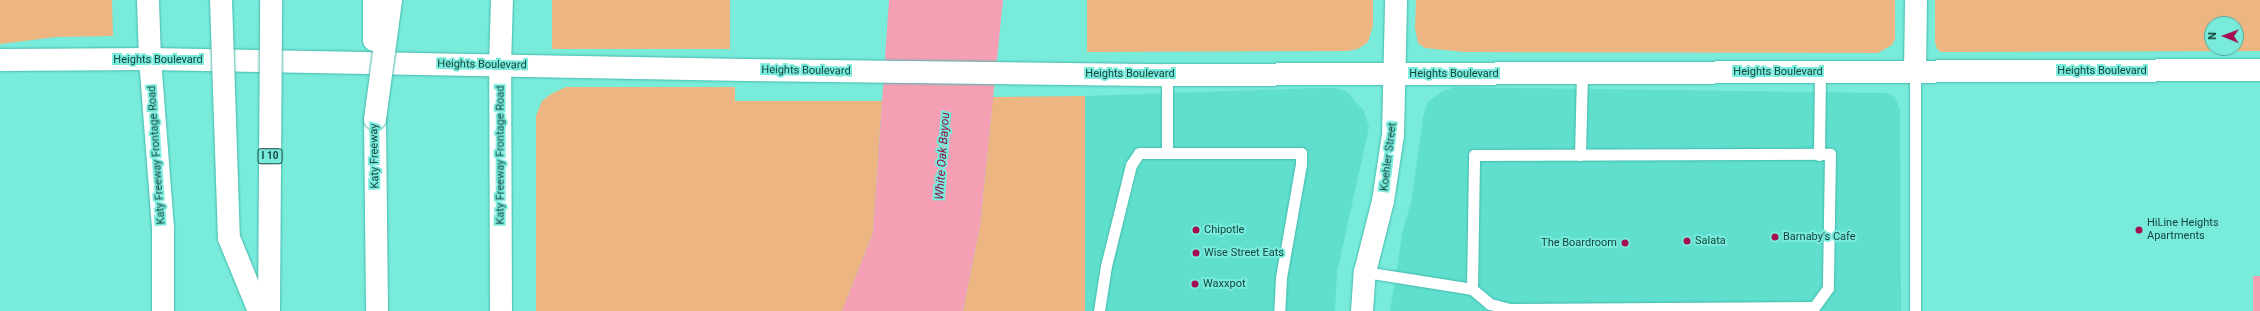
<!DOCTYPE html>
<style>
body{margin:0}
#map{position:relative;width:2260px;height:311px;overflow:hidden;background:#79ebdb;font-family:Roboto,sans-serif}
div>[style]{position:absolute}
.built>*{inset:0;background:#60dfce}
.green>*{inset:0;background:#edb581;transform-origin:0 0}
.water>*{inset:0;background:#f59fb4;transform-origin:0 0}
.roads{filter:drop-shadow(0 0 1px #43baab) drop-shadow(0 0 1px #43baab)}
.lane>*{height:11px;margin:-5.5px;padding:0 5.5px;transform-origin:5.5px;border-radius:5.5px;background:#fff}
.secondary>*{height:22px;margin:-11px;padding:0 11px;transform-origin:11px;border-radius:11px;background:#fff}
.highway>*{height:22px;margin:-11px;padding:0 11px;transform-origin:11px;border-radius:11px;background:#fff}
.bridges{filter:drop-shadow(0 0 1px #43baab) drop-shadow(0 0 1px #43baab)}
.highway-bridge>*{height:22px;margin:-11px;padding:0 11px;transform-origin:11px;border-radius:11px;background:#fff}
.dots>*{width:11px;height:11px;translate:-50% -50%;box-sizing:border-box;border:2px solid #79ebdb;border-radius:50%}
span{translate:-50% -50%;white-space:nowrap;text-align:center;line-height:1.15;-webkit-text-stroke:4px #79ebdb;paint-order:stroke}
.shield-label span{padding:1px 3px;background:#79ebdb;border:1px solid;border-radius:3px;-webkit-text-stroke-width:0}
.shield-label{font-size:10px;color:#144640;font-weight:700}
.street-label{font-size:11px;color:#144640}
.poi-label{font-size:11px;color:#144640}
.left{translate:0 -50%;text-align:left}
.right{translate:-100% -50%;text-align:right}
.water-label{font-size:12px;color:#8f0f45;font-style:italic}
.north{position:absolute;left:2204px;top:16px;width:40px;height:40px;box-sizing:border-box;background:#79ebdb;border:1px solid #51a99d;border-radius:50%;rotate:271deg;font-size:11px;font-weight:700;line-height:16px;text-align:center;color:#144640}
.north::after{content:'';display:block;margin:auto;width:14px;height:18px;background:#a30f4f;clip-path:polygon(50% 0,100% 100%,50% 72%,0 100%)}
</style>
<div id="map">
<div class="built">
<div style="clip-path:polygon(1455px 87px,1885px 93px,1895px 97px,1900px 110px,1901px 311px,1390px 311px,1403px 230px,1412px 198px,1423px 116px,1428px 102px,1441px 92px)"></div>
<div style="clip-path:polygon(1318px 88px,1336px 88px,1347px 92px,1364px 111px,1369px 127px,1337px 273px,1335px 311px,1085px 311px,1085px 96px)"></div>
</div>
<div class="green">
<div style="clip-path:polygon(0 0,112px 0,113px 36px,56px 37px,0 44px)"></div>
<div style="left:552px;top:0;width:178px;height:49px"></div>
<div style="clip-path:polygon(1087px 0,1373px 0,1373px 26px,1368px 42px,1358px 49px,1348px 51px,1087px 52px)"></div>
<div style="clip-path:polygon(1416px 0,1895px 0,1895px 39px,1892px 45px,1878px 53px,1464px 52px,1425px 48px,1418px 43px,1415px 28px)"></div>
<div style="clip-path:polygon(evenodd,1935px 0,2260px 0,2260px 51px,1941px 52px,1937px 49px,1935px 42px,1935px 0,2212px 24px,2236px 24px,2236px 48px,2212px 48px,2212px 24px)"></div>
<div style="clip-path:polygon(566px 87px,735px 87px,735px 101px,882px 101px,873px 233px,842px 311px,536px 311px,536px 116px,542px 101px,551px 94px)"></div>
<div style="clip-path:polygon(1085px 96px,1085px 311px,963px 311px,980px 226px,993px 97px)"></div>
</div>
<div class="water">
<div style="clip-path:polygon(889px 0,1003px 0,980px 226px,963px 311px,842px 311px,873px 233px)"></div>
<div style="left:2253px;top:276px;width:7px;height:35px"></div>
</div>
<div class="roads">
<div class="lane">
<div style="left:1167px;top:75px;width:77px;rotate:90deg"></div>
<div style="left:1580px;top:155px;width:82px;rotate:-88.6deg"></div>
<div style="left:1819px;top:155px;width:83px;rotate:-89.3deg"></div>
<div style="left:1365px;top:272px;width:108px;rotate:9deg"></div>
<div style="left:1472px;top:289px;width:134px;rotate:-89.1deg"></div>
<div style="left:1474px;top:155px;width:356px;rotate:-0.2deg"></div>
<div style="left:1830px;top:154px;width:134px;rotate:90.9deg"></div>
<div style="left:1828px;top:288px;width:24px;rotate:126deg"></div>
<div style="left:1814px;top:307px;width:304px;rotate:179.6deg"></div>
<div style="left:1510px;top:309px;width:21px;rotate:-166deg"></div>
<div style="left:1490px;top:304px;width:23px;rotate:-140deg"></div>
<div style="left:1099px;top:311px;width:46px;rotate:-81.2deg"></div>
<div style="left:1106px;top:266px;width:104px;rotate:-76.1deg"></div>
<div style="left:1131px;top:165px;width:14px;rotate:-56deg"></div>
<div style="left:1139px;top:153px;width:162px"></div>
<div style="left:1301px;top:153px;width:11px;rotate:90deg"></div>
<div style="left:1301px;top:164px;width:116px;rotate:100deg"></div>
<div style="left:1281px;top:278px;width:33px;rotate:93deg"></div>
<div style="left:1915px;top:311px;width:239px;rotate:-90deg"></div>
</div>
<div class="secondary">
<div style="left:148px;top:0;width:59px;rotate:88.1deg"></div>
<div style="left:150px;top:59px;width:169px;rotate:85.6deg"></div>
<div style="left:163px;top:227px;width:84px;rotate:90deg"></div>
<div style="left:0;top:60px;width:150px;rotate:-0.4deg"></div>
<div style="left:150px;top:59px;width:595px;rotate:1.06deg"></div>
<div style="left:745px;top:70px;width:422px;rotate:0.7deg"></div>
<div style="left:1167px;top:75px;width:1093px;rotate:-0.26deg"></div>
<div style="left:1915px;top:72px;width:72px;rotate:-89.2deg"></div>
<div style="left:501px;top:311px;width:245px;rotate:-90.2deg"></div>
<div style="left:500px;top:66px;width:66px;rotate:-88.3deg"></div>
<div style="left:1362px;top:311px;width:39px;rotate:-86deg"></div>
<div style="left:1365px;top:272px;width:73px;rotate:-75.8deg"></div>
<div style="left:1383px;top:201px;width:67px;rotate:-81.4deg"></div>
<div style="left:1393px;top:135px;width:135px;rotate:-88.7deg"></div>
</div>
<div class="highway">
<div style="left:375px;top:119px;width:192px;rotate:89.4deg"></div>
</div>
</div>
<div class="bridges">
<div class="highway-bridge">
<div style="left:221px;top:0;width:238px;rotate:88.1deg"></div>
<div style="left:229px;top:238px;width:79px;rotate:67.7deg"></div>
<div style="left:374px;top:0;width:40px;rotate:90deg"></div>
<div style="left:375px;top:119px;width:120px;rotate:-82.3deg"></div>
<div style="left:269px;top:311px;width:311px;rotate:-89.6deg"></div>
</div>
</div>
<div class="dots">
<div style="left:1196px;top:230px;background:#a30f4f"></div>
<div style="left:2139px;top:230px;background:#a30f4f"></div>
<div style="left:1775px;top:237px;background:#a30f4f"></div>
<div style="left:1687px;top:241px;background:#a30f4f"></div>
<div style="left:1625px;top:243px;background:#a30f4f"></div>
<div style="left:1196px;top:253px;background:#a30f4f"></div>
<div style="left:1195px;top:284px;background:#a30f4f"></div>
</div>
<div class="shield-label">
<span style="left:270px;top:156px">I 10</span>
</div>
<div class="street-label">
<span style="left:158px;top:60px">Heights Boulevard</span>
<span style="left:482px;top:65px;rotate:1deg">Heights Boulevard</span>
<span style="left:806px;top:71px;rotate:1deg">Heights Boulevard</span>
<span style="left:2102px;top:71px">Heights Boulevard</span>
<span style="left:1778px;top:72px">Heights Boulevard</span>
<span style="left:1130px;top:74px">Heights Boulevard</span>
<span style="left:1454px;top:74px">Heights Boulevard</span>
<span style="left:157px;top:155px;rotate:-94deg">Katy Freeway Frontage Road</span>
<span style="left:501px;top:155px;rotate:-90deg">Katy Freeway Frontage Road</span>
<span style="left:375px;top:156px;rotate:-91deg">Katy Freeway</span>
<span style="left:1389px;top:157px;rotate:-83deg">Koehler Street</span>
</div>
<div class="poi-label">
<span class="left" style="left:2147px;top:230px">HiLine Heights<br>Apartments</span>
<span class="left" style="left:1204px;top:230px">Chipotle</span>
<span class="left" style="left:1783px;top:237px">Barnaby's Cafe</span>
<span class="left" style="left:1695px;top:241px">Salata</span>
<span class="right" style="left:1617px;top:243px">The Boardroom</span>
<span class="left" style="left:1204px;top:253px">Wise Street Eats</span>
<span class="left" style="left:1203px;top:284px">Waxxpot</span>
</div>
<div class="water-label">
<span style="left:943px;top:156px;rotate:-86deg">White Oak Bayou</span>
</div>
<div class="north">N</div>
</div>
